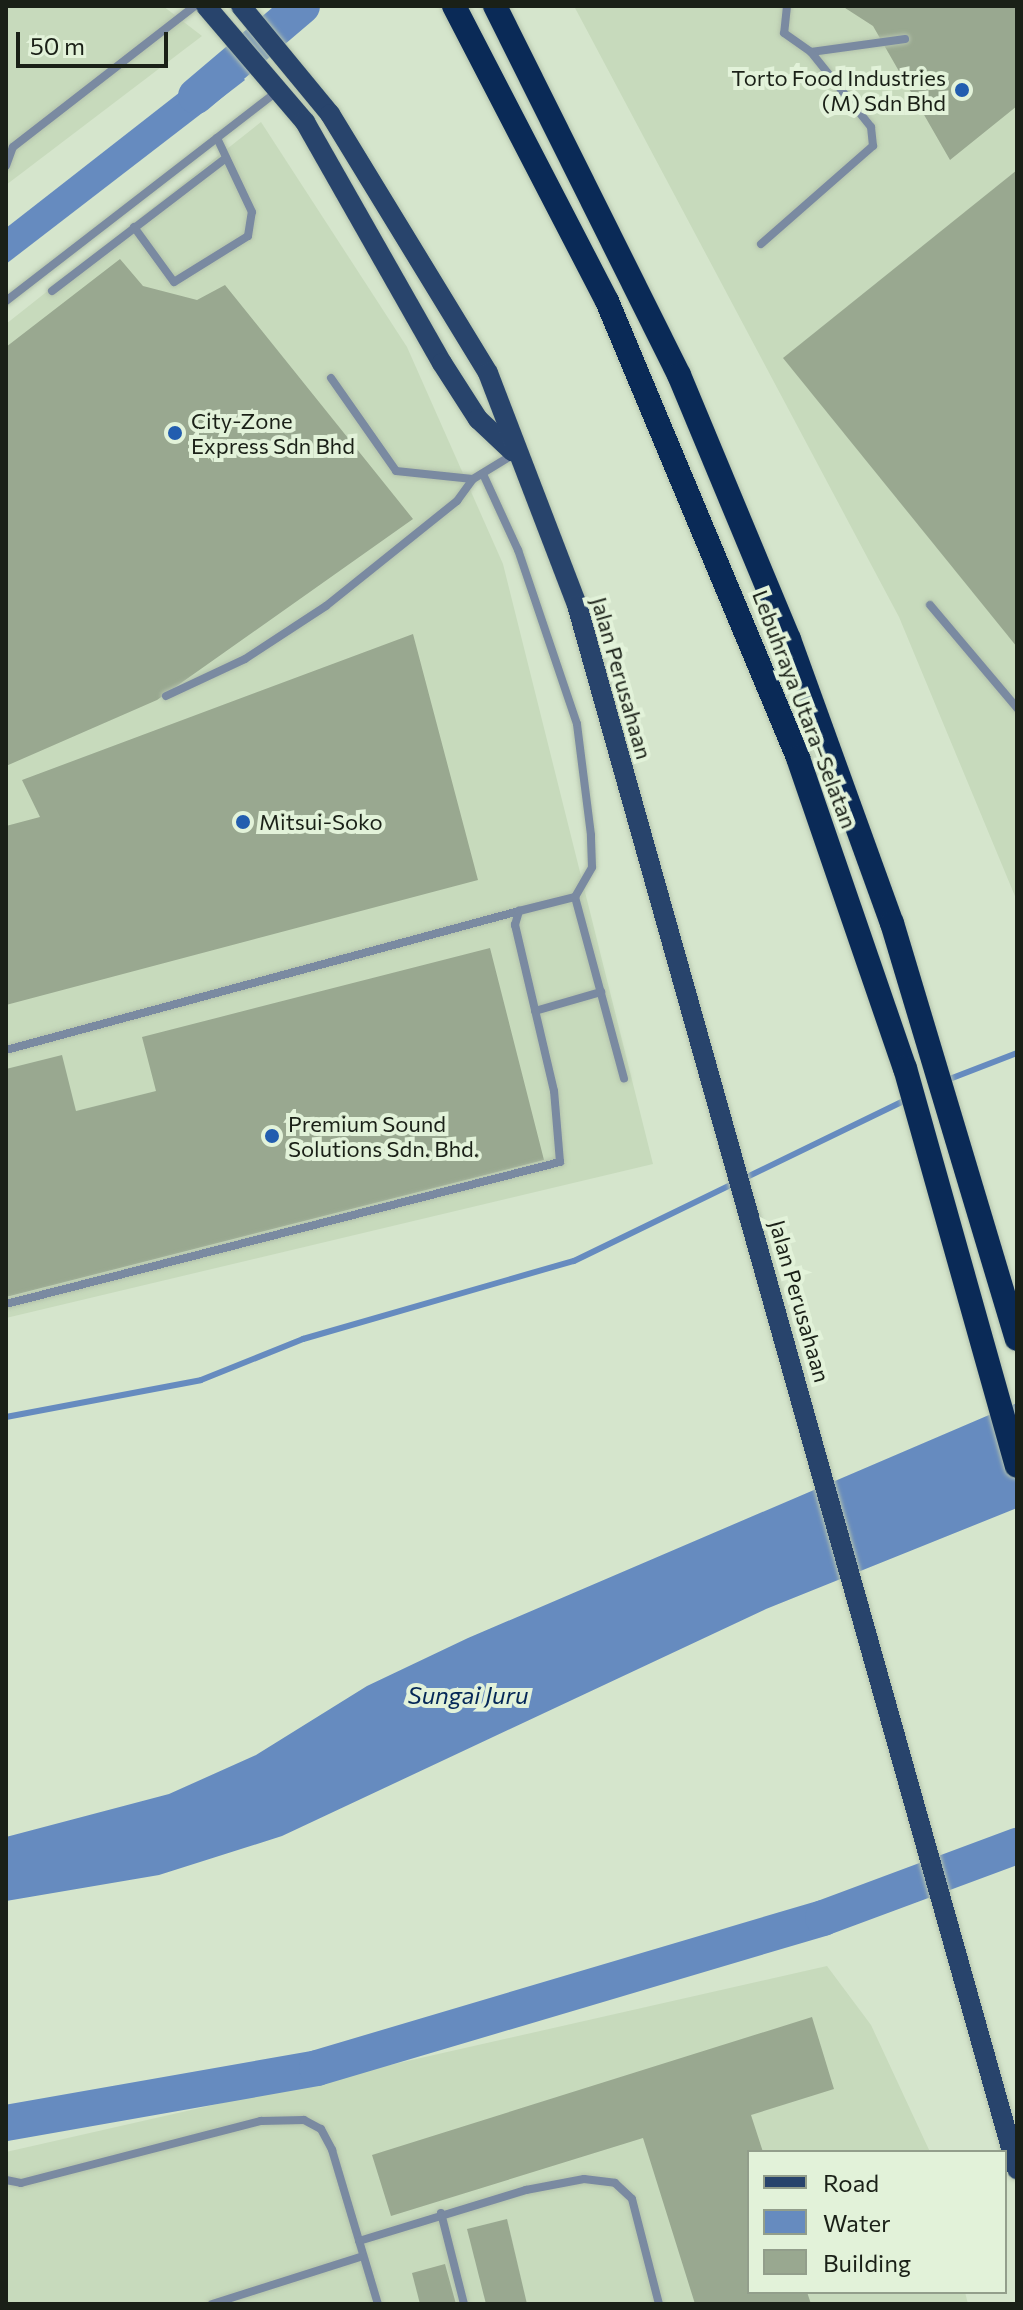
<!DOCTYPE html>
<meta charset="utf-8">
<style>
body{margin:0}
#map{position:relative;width:1023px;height:2310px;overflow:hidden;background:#d5e5cc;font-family:Commissioner,sans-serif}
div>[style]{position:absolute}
.built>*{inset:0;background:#c7dabc}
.water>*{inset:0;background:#668bbf}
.stream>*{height:6px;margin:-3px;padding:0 3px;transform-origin:3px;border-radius:3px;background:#668bbf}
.river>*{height:36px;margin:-18px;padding:0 18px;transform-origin:18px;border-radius:18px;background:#668bbf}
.building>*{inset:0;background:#99a890}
.roads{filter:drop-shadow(0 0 2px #b3c2ab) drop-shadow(0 0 2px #b3c2ab)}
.service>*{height:8px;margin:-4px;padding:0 4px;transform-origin:4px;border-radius:4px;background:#7a8aa1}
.primary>*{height:20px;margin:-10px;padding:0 10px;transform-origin:10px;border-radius:10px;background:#28446c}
.motorway>*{height:24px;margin:-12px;padding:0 12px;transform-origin:12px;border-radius:12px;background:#0a2a57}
.dots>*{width:22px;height:22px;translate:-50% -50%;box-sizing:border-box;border:4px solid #e2f2d9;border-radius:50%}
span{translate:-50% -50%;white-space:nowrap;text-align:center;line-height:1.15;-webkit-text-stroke:8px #e2f2d9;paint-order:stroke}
.poi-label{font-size:22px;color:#1a2017}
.right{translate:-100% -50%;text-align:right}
.left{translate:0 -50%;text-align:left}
.street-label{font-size:22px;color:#1a2017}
.water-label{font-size:24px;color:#042757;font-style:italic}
.frame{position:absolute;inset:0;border:8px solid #1a2017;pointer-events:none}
.legend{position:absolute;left:747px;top:2150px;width:260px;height:144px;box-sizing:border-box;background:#e2f2d9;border:2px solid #929e8b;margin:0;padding:10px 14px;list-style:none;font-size:24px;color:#1a2017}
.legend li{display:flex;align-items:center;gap:16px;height:40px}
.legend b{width:40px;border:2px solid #929e8b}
.scale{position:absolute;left:16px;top:32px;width:152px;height:36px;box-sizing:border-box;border:4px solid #1a2017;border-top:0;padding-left:10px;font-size:24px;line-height:28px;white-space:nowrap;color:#1a2017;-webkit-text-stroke:6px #e2f2d9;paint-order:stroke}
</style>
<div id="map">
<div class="built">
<div style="clip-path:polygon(6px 6px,163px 6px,202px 36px,6px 185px)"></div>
<div style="clip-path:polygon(574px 6px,1017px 6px,1017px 901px,899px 617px)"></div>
<div style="clip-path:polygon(261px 122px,407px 347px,503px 564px,653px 1164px,6px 1318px,6px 324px)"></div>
<div style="clip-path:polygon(827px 1966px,871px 2025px,930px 2152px,749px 2152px,749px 2292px,965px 2292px,968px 2304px,6px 2304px,6px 2152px)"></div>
</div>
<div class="water">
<div style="clip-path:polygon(225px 57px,245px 80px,6px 264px,6px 228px)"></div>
<div style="clip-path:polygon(1017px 1403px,1017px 1508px,766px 1609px,282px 1836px,159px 1875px,6px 1901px,6px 1837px,169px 1794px,256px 1755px,367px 1686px,468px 1638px)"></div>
</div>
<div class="stream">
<div style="left:947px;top:1080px;width:75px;rotate:-21.1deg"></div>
<div style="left:6px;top:1417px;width:198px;rotate:-10.7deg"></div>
<div style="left:201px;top:1380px;width:110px;rotate:-21.9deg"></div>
<div style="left:303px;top:1339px;width:282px;rotate:-16.1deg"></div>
<div style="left:574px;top:1261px;width:371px;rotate:-25.9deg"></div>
</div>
<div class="river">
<div style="left:196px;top:96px;width:139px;rotate:-40.3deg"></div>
<div style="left:6px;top:2123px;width:316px;rotate:-10deg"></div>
<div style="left:317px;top:2068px;width:528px;rotate:-16.51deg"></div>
<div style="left:823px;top:1918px;width:207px;rotate:-20.4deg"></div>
</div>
<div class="building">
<div style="clip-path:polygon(842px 6px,1017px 6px,1017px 106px,950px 160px,873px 26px)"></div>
<div style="clip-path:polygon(1017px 170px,1017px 647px,783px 358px)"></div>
<div style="clip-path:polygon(120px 259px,143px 286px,197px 300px,225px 285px,413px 519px,157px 700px,6px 766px,6px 347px)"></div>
<div style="clip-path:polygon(413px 634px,478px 880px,6px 1005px,6px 826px,40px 817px,22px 780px)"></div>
<div style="clip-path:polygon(490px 948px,544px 1160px,6px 1297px,6px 1069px,62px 1055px,76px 1111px,156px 1091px,142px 1037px)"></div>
<div style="clip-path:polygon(812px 2017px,834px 2089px,751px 2115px,763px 2152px,749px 2152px,749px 2292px,807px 2292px,811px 2304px,695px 2304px,643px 2138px,391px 2216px,372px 2155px)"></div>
<div style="clip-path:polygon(507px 2219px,527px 2304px,486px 2304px,467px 2229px)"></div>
<div style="clip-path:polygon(445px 2264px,456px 2304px,420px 2304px,412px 2273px)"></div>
</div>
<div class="roads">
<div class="service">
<div style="left:787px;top:6px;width:27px;rotate:96deg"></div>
<div style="left:784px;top:33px;width:33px;rotate:35deg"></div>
<div style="left:811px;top:52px;width:95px;rotate:-7.9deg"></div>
<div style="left:6px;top:166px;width:20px;rotate:-70deg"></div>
<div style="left:13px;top:147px;width:230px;rotate:-37.8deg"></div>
<div style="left:134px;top:227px;width:68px;rotate:54deg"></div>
<div style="left:174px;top:282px;width:87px;rotate:-31.9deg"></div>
<div style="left:248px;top:236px;width:24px;rotate:-81deg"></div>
<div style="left:252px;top:212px;width:82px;rotate:-115.3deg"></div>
<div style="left:761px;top:244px;width:149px;rotate:-41.2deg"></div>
<div style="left:873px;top:146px;width:19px;rotate:-96deg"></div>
<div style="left:871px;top:127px;width:96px;rotate:-128.7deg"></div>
<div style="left:52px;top:291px;width:219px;rotate:-37.4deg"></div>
<div style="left:6px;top:301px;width:344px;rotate:-37.7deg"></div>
<div style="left:331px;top:378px;width:113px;rotate:55deg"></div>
<div style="left:396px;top:471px;width:77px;rotate:5.9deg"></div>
<div style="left:930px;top:605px;width:135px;rotate:49.8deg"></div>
<div style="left:166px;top:696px;width:87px;rotate:-25.1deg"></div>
<div style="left:245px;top:659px;width:97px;rotate:-33.2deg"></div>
<div style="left:326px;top:606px;width:168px;rotate:-38.7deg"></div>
<div style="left:457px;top:501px;width:27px;rotate:-54deg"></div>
<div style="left:473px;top:479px;width:48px;rotate:-31.4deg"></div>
<div style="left:575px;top:897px;width:188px;rotate:74.9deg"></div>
<div style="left:535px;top:1011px;width:69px;rotate:-16.1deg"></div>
<div style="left:6px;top:1050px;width:531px;rotate:-15.16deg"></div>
<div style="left:6px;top:1304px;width:572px;rotate:-14.38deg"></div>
<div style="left:560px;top:1162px;width:71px;rotate:-94.8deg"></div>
<div style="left:554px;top:1091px;width:171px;rotate:-103.2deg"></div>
<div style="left:515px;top:925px;width:15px;rotate:-74deg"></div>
<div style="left:519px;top:911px;width:58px;rotate:-14deg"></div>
<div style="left:575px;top:897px;width:34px;rotate:-60deg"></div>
<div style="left:592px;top:867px;width:32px;rotate:-92deg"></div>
<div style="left:591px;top:835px;width:112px;rotate:-97.2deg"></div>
<div style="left:577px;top:724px;width:184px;rotate:-108.7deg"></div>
<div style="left:518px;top:550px;width:84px;rotate:-114.7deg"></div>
<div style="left:6px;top:2180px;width:15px;rotate:11deg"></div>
<div style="left:21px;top:2183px;width:248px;rotate:-14.5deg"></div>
<div style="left:261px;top:2121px;width:43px;rotate:-1.3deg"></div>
<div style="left:304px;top:2120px;width:19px;rotate:28deg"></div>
<div style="left:321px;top:2129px;width:24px;rotate:62deg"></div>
<div style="left:332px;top:2150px;width:161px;rotate:73.4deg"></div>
<div style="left:441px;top:2213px;width:94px;rotate:75.8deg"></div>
<div style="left:359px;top:2241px;width:175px;rotate:-17deg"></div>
<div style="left:526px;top:2190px;width:59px;rotate:-10.7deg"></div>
<div style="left:584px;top:2179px;width:31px;rotate:7deg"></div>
<div style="left:615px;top:2183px;width:23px;rotate:43deg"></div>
<div style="left:632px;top:2199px;width:108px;rotate:75.6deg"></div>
<div style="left:212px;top:2304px;width:158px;rotate:-17.6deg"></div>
</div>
<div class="primary">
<div style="left:206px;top:6px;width:153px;rotate:49.5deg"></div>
<div style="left:305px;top:122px;width:277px;rotate:60.4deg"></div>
<div style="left:442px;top:363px;width:67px;rotate:57.3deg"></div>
<div style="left:478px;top:419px;width:47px;rotate:43.3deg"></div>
<div style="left:241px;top:6px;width:140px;rotate:50.5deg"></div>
<div style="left:330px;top:114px;width:303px;rotate:58.6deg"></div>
<div style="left:488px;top:373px;width:248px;rotate:69deg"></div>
<div style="left:577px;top:605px;width:1625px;rotate:74.29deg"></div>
</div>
<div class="motorway">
<div style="left:454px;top:6px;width:332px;rotate:62.6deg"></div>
<div style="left:607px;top:301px;width:495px;rotate:67.3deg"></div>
<div style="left:798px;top:758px;width:328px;rotate:71deg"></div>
<div style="left:905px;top:1068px;width:413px;rotate:74.3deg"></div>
<div style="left:495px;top:6px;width:412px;rotate:63.5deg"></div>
<div style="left:679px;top:375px;width:286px;rotate:67.4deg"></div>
<div style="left:789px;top:639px;width:302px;rotate:70.1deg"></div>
<div style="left:892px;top:923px;width:434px;rotate:73.3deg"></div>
</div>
</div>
<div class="dots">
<div style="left:962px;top:90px;background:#225daf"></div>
<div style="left:175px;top:433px;background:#225daf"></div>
<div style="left:243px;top:822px;background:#225daf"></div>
<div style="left:272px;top:1136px;background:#225daf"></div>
</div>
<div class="poi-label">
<span class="right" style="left:946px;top:90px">Torto Food Industries<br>(M) Sdn Bhd</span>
<span class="left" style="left:191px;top:433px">City-Zone<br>Express Sdn Bhd</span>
<span class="left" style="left:259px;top:822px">Mitsui-Soko</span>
<span class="left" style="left:288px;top:1136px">Premium Sound<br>Solutions Sdn. Bhd.</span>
</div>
<div class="street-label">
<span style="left:622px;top:678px;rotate:74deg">Jalan Perusahaan</span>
<span style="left:805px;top:709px;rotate:69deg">Lebuhraya Utara–Selatan</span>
<span style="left:800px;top:1301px;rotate:74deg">Jalan Perusahaan</span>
</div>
<div class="water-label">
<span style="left:468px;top:1695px">Sungai Juru</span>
</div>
<div class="frame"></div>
<ul class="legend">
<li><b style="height:10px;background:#28446c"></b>Road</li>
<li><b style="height:22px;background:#668bbf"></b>Water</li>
<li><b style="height:22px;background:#99a890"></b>Building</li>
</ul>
<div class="scale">50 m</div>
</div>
